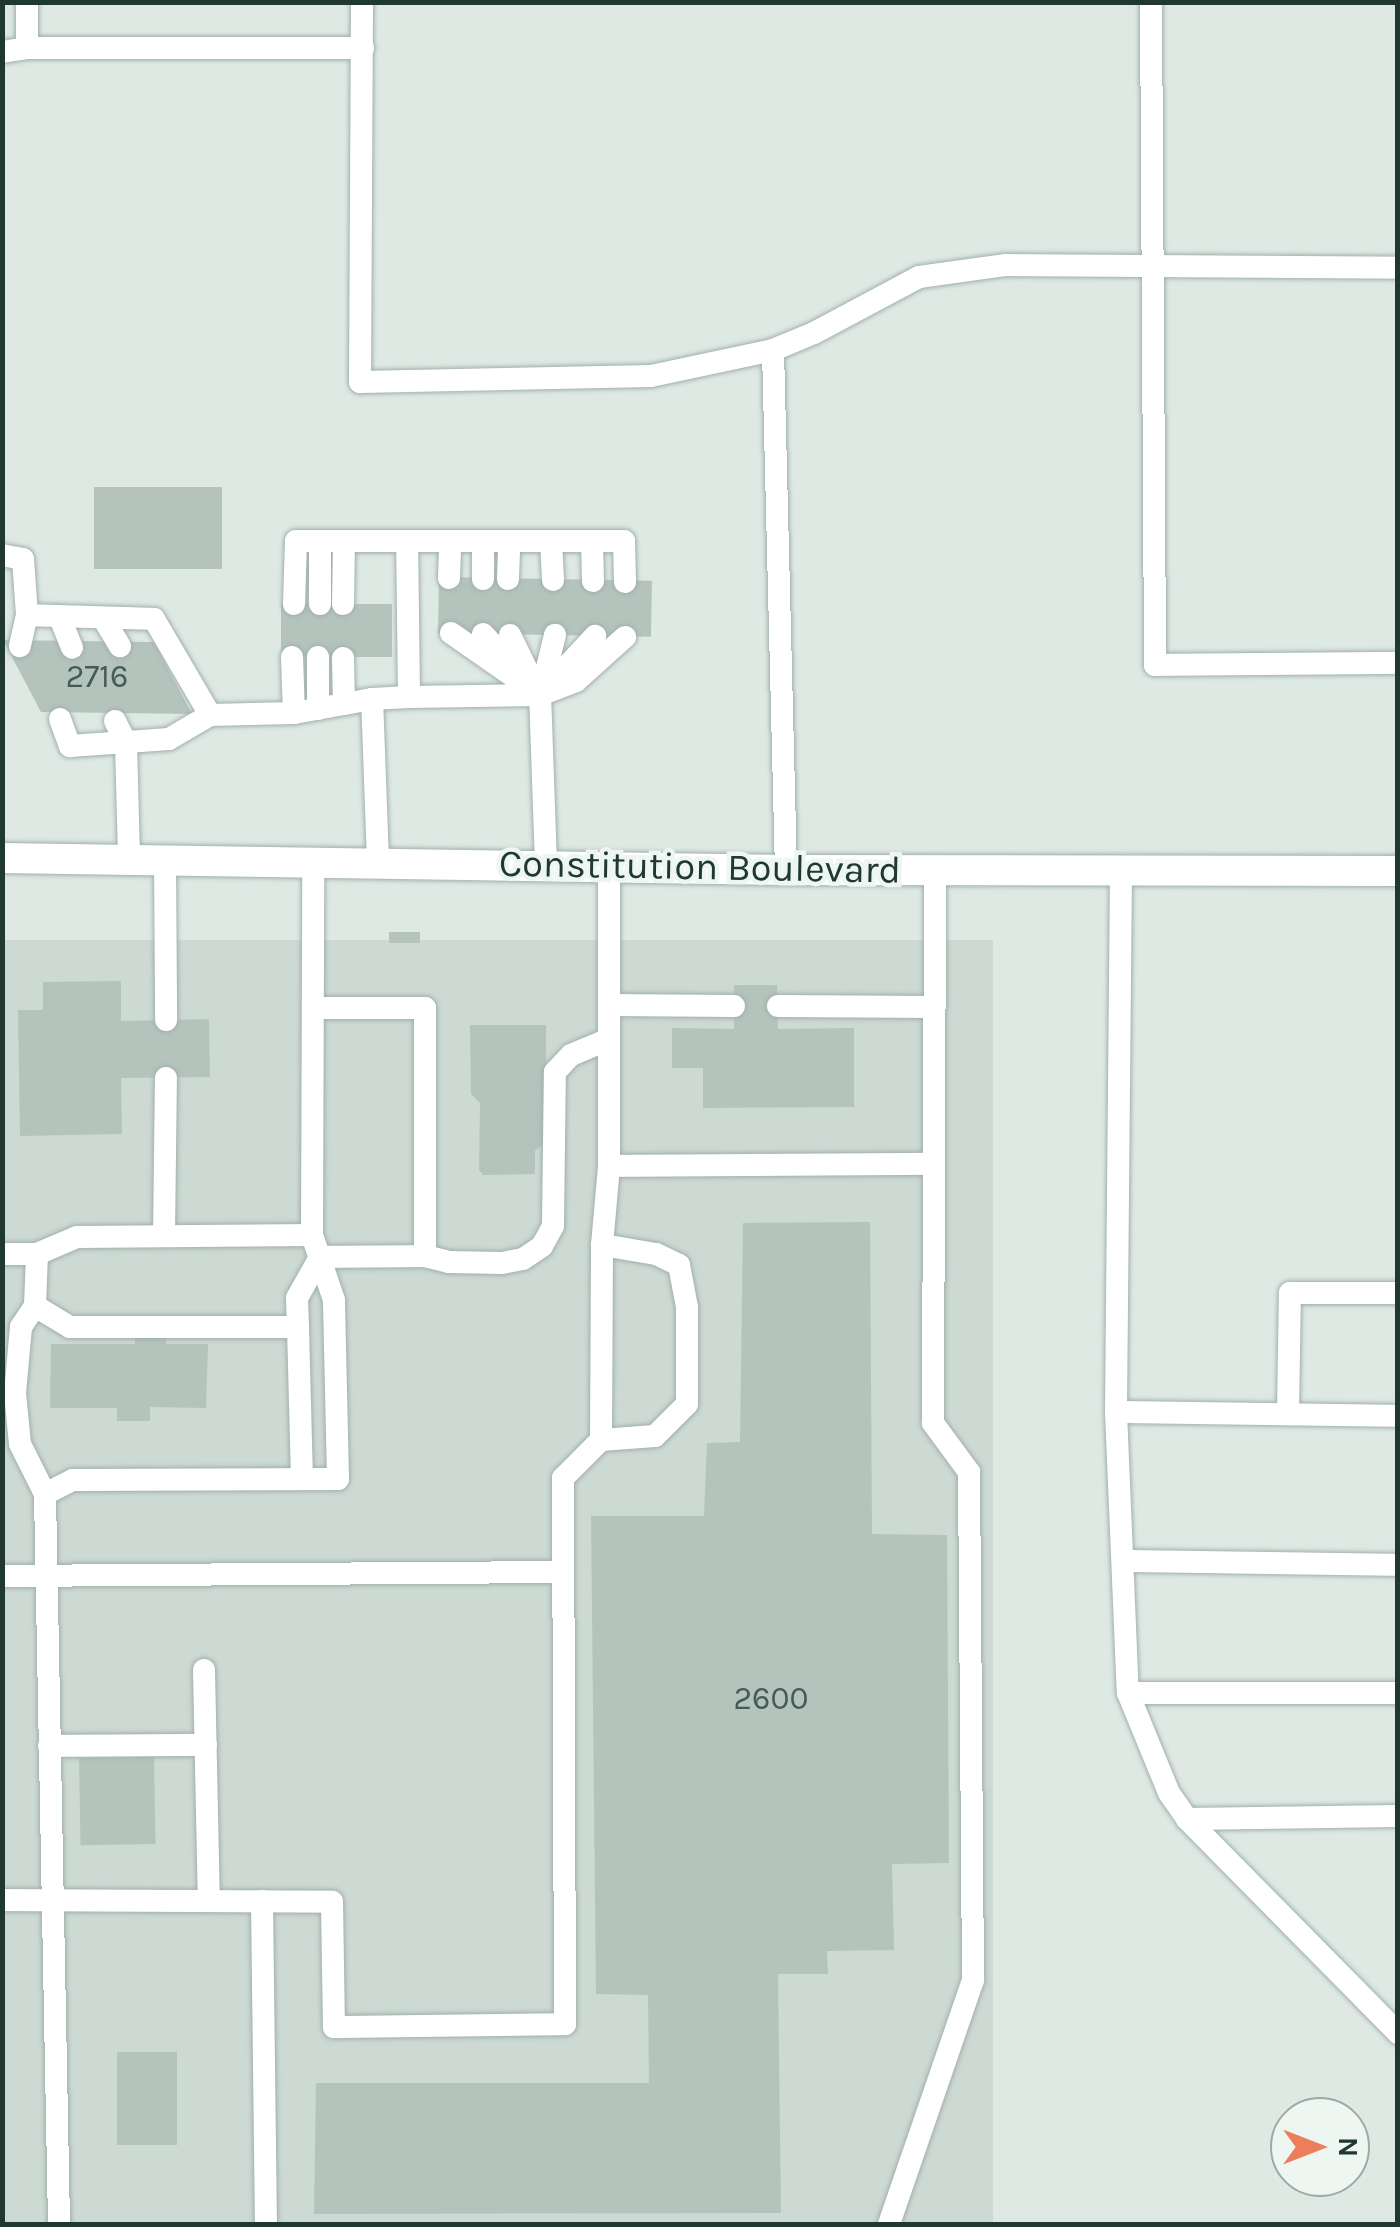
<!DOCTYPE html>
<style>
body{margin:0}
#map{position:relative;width:1400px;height:2227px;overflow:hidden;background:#dee9e4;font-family:Karla,sans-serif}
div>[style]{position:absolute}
.built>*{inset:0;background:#cdd9d3;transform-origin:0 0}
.building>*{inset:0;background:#b4c4bd;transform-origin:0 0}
.roads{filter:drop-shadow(0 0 2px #a1b0ab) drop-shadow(0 0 2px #a1b0ab)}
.lane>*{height:22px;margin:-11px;padding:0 11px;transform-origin:11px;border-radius:11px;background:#fff}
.secondary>*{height:30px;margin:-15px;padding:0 15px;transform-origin:15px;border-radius:15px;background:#fff}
span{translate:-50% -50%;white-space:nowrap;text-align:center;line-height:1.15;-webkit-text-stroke:9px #eef6f2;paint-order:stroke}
.number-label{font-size:32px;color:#455b55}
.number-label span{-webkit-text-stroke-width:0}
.street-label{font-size:38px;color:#203832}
.frame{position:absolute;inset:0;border:5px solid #203832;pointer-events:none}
.north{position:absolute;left:1270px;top:2097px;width:100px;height:100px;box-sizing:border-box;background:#eef6f2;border:2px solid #9caaa5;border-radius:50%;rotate:90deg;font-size:28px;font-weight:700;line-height:40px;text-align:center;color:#203832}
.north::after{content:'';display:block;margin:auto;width:35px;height:45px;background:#ec7e5a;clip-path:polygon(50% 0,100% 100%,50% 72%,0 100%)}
</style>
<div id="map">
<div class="built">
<div style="left:993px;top:940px;width:1284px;height:991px;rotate:90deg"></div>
</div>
<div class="building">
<div style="left:222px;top:487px;width:82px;height:128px;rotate:90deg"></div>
<div style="left:439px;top:577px;width:213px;height:56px;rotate:1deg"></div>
<div style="left:281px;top:604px;width:111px;height:53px"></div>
<div style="clip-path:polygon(3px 640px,154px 642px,192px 714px,41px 712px)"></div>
<div style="left:389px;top:932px;width:31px;height:11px"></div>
<div style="clip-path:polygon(121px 981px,121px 1021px,209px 1019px,210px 1077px,121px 1078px,122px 1134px,20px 1136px,18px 1010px,43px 1010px,43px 982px)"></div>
<div style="clip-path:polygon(734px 985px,777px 985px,778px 1029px,854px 1028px,854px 1107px,703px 1108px,703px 1068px,672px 1068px,672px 1028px,734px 1029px)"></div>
<div style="clip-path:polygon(470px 1025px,546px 1025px,546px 1142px,535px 1151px,535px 1174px,483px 1175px,479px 1170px,480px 1103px,471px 1094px)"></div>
<div style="clip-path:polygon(870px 1222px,872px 1534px,947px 1535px,949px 1863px,892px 1864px,894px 1950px,827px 1951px,828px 1974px,778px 1974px,781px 2213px,314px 2214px,316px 2083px,649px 2083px,648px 1995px,596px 1994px,591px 1516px,704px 1516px,707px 1443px,740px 1442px,743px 1223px)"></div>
<div style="clip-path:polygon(135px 1332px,166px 1332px,166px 1344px,208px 1344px,206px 1408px,150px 1407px,150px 1421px,117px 1421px,117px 1408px,50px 1408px,51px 1344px,135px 1344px)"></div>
<div style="left:154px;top:1757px;width:87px;height:75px;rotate:89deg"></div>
<div style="left:117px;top:2052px;width:60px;height:93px"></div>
</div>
<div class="roads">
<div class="lane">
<div style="left:362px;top:2px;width:380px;rotate:90.3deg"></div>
<div style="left:360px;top:382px;width:291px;rotate:-1.2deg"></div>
<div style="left:651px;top:376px;width:125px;rotate:-12deg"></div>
<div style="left:773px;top:350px;width:44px;rotate:-22.5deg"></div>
<div style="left:814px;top:333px;width:119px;rotate:-28.1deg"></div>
<div style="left:919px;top:277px;width:88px;rotate:-7.9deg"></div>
<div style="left:1006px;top:265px;width:392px;rotate:0.4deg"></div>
<div style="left:1151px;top:2px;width:663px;rotate:89.65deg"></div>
<div style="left:1155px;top:665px;width:243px;rotate:-0.5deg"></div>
<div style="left:27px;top:48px;width:46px;rotate:-90deg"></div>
<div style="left:2px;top:52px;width:25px;rotate:-9deg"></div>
<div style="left:27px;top:48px;width:336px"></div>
<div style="left:773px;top:350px;width:520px;rotate:88.57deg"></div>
<div style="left:551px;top:541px;width:39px;rotate:87deg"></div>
<div style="left:592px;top:541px;width:40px;rotate:88.6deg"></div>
<div style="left:2px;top:555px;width:21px;rotate:11deg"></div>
<div style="left:23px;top:559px;width:56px;rotate:85.9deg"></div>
<div style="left:27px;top:615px;width:32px;rotate:103deg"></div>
<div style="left:449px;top:578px;width:37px;rotate:-88deg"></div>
<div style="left:483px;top:579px;width:38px;rotate:-90deg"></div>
<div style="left:508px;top:579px;width:38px;rotate:-88deg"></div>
<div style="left:294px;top:604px;width:63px;rotate:-88.2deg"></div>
<div style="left:296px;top:541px;width:111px"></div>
<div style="left:320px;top:604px;width:63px;rotate:-90deg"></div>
<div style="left:343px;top:604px;width:63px;rotate:-89.1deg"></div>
<div style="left:27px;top:615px;width:127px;rotate:1.8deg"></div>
<div style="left:154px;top:619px;width:111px;rotate:59.7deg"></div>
<div style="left:210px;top:715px;width:84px;rotate:-1.4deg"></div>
<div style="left:294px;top:713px;width:79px;rotate:-10.2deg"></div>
<div style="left:60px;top:618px;width:32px;rotate:68deg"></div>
<div style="left:103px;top:618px;width:33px;rotate:59deg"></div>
<div style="left:451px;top:633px;width:108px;rotate:34.9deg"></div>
<div style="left:483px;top:634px;width:40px;rotate:47deg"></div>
<div style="left:510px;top:635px;width:39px;rotate:64deg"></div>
<div style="left:292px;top:657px;width:56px;rotate:88deg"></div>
<div style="left:318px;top:657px;width:52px;rotate:90deg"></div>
<div style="left:343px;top:658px;width:46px;rotate:88.8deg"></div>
<div style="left:541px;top:692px;width:59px;rotate:-76.2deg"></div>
<div style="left:409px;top:697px;width:131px;rotate:-0.9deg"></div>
<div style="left:540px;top:695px;width:81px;rotate:-47deg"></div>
<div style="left:60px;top:719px;width:29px;rotate:70deg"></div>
<div style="left:70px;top:746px;width:99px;rotate:-4deg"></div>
<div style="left:169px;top:739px;width:48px;rotate:-30.3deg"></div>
<div style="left:115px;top:721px;width:25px;rotate:63deg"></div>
<div style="left:126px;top:743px;width:116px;rotate:88.5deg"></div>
<div style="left:165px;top:859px;width:161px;rotate:89.6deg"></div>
<div style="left:378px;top:861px;width:162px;rotate:-92.1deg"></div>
<div style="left:372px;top:699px;width:37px;rotate:-3deg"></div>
<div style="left:409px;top:697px;width:156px;rotate:-90.7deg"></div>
<div style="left:407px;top:541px;width:217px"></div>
<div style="left:624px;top:541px;width:41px;rotate:88.6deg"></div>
<div style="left:546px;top:865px;width:170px;rotate:-92deg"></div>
<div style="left:540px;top:695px;width:39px;rotate:-21deg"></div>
<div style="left:576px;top:681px;width:66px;rotate:-41.9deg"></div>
<div style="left:1121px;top:871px;width:541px;rotate:90.53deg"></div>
<div style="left:1116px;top:1412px;width:281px;rotate:87.6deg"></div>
<div style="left:1128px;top:1693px;width:108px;rotate:67.7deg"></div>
<div style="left:1169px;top:1793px;width:32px;rotate:55deg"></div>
<div style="left:1187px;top:1819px;width:301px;rotate:45.4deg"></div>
<div style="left:609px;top:1005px;width:125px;rotate:0.5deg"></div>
<div style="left:778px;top:1006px;width:156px;rotate:0.4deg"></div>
<div style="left:609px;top:1166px;width:322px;rotate:-0.4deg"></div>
<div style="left:164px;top:1236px;width:158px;rotate:-89.3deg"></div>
<div style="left:2px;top:1254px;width:35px"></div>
<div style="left:37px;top:1254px;width:43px;rotate:-23deg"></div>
<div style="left:77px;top:1237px;width:235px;rotate:-0.5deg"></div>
<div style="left:37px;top:1254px;width:52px;rotate:92.2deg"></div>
<div style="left:35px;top:1306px;width:25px;rotate:124deg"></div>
<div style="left:21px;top:1327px;width:66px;rotate:95.2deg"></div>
<div style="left:15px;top:1393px;width:51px;rotate:84.4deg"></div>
<div style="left:20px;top:1444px;width:56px;rotate:63.4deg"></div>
<div style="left:45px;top:1494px;width:730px;rotate:88.9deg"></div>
<div style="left:425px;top:1256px;width:25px;rotate:14deg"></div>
<div style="left:449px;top:1262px;width:53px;rotate:1.1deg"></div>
<div style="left:502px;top:1263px;width:21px;rotate:-11deg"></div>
<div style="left:523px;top:1259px;width:23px;rotate:-34deg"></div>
<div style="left:542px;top:1246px;width:23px;rotate:-61deg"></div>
<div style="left:553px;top:1226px;width:154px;rotate:-89.3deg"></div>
<div style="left:555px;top:1072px;width:23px;rotate:-47deg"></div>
<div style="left:571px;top:1055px;width:41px;rotate:-22.8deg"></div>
<div style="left:35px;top:1306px;width:41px;rotate:31deg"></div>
<div style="left:70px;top:1327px;width:228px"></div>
<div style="left:298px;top:1327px;width:152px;rotate:88.5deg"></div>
<div style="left:298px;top:1327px;width:29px;rotate:-92deg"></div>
<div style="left:297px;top:1298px;width:47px;rotate:-60.7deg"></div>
<div style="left:320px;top:1257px;width:105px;rotate:-0.5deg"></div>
<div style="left:425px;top:1256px;width:248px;rotate:-90deg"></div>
<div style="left:425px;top:1008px;width:112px;rotate:180deg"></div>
<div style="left:1116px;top:1412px;width:282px;rotate:0.8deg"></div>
<div style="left:1288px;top:1414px;width:121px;rotate:-89.1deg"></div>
<div style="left:1290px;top:1293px;width:108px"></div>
<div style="left:601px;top:1440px;width:54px;rotate:-4.2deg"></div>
<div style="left:655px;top:1436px;width:45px;rotate:-45deg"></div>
<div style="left:687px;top:1404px;width:97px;rotate:-90deg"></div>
<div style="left:687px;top:1307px;width:43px;rotate:-100.8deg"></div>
<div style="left:679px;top:1265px;width:25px;rotate:-154deg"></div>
<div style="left:656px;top:1254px;width:55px;rotate:-170.5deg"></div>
<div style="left:45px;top:1494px;width:31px;rotate:-27deg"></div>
<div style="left:73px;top:1480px;width:265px;rotate:-0.2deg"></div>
<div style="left:338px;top:1479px;width:179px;rotate:-91.3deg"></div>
<div style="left:334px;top:1300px;width:69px;rotate:-108.7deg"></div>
<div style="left:312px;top:1235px;width:375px;rotate:-89.8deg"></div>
<div style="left:1123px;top:1561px;width:275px;rotate:0.8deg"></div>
<div style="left:2px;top:1576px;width:559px;rotate:-0.41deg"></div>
<div style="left:204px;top:1670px;width:231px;rotate:88.8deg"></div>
<div style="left:1128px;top:1693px;width:270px"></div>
<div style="left:49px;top:1746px;width:157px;rotate:-0.4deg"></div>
<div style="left:1187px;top:1819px;width:211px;rotate:-0.8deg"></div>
<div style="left:2px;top:1900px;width:330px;rotate:0.3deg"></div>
<div style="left:332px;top:1902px;width:125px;rotate:89.1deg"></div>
<div style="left:334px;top:2027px;width:231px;rotate:-0.7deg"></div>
<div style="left:565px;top:2024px;width:546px;rotate:-90.21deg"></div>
<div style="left:563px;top:1478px;width:54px;rotate:-45deg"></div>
<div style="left:601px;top:1440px;width:195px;rotate:-89.7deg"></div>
<div style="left:602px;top:1245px;width:79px;rotate:-84.9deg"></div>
<div style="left:609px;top:1166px;width:300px;rotate:-90deg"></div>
<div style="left:262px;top:1901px;width:323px;rotate:89.3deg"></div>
<div style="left:889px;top:2224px;width:258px;rotate:-71deg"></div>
<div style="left:973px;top:1980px;width:508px;rotate:-90.45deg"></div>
<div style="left:969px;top:1472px;width:61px;rotate:-126.3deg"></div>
<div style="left:933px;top:1423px;width:553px;rotate:-89.79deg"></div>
</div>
<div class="secondary">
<div style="left:2px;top:858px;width:784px;rotate:0.88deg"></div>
<div style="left:786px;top:870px;width:612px;rotate:0.09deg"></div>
</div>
</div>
<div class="number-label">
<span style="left:97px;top:677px">2716</span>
<span style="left:771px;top:1699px">2600</span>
</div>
<div class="street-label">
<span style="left:700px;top:867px;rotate:1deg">Constitution Boulevard</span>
</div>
<div class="frame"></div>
<div class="north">N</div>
</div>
